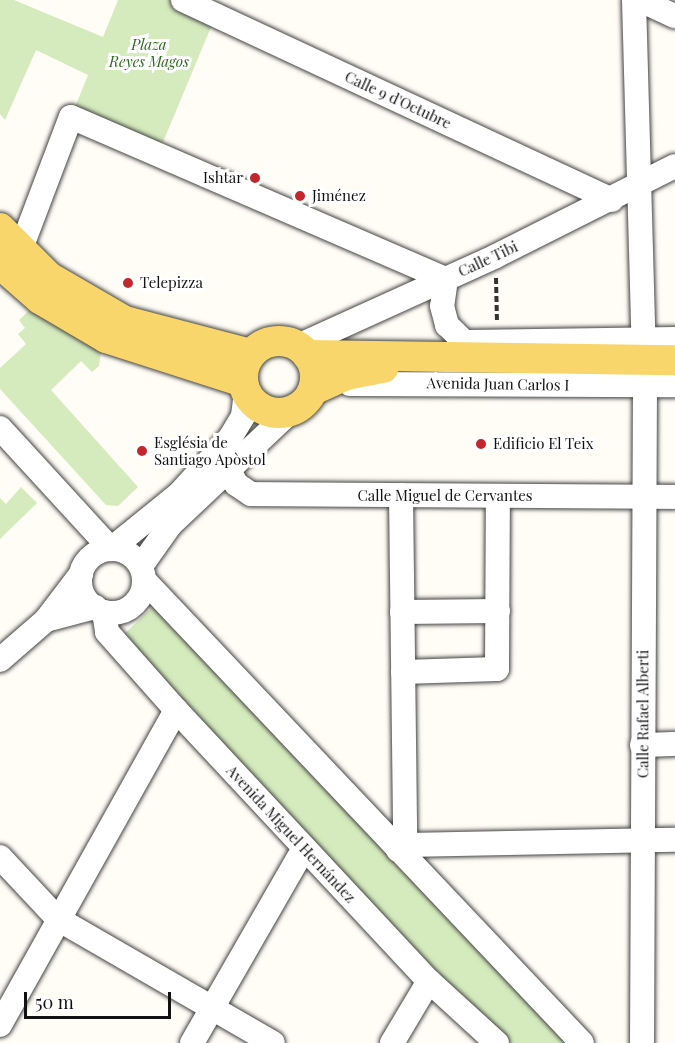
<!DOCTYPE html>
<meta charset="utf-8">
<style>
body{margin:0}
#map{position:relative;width:675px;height:1043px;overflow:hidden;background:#fffdf5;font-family:"Playfair Display",serif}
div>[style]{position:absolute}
.green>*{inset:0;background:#d5ebbd}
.path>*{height:4px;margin-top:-2px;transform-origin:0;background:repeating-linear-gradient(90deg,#333 0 6px,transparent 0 9px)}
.roads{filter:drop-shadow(0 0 2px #444) drop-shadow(0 0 2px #444)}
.minor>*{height:24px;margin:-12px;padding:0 12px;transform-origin:12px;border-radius:12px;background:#fff}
.minor>.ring{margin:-12px;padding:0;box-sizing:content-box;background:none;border:24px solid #fff;border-radius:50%}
.major>*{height:30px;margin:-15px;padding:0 15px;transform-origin:15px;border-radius:15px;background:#f9d66b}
.major>.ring{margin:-15px;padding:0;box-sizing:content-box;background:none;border:30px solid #f9d66b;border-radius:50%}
.dots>*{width:16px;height:16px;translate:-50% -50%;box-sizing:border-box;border:3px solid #fff;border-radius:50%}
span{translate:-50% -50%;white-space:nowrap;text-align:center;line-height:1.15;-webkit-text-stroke:6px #fff;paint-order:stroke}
.park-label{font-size:15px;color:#2f6b1f;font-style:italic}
.street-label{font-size:15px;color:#111}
.poi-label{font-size:15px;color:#111}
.right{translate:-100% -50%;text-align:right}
.left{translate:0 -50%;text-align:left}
.scale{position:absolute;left:24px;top:992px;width:147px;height:27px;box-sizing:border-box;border:3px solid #111;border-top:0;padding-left:8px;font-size:18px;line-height:21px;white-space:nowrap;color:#111;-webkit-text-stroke:4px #fff;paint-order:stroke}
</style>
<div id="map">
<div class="green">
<div style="clip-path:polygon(0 0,14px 0,103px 37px,118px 0,183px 0,216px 15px,158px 154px,71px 117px,88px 75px,36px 50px,5px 120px,0 114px)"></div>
<div style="clip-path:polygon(33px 307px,101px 351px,99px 366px,92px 372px,81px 361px,51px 390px,138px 487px,118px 506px,106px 505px,0 389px,0 368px,26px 344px,18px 334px,25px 328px,19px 320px)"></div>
<div style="clip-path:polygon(21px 487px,37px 503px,0 539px,0 498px,6px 504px)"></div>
<div style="clip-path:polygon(158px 602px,572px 1043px,511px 1043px,431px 971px,121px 637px)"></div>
</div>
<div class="path">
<div style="left:496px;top:278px;width:43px;rotate:88.7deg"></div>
</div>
<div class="roads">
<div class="minor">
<div style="left:183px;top:0;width:473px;rotate:25deg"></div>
<div style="left:634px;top:0;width:386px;rotate:88.4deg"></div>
<div style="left:645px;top:386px;width:657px;rotate:90.26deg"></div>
<div style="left:640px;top:0;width:38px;rotate:25deg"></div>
<div style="left:20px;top:251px;width:143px;rotate:-69.2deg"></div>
<div style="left:71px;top:117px;width:408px;rotate:23.4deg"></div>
<div style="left:446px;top:279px;width:27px;rotate:98deg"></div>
<div style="left:442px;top:306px;width:20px;rotate:75deg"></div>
<div style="left:447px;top:325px;width:50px;rotate:44.2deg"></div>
<div style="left:467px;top:342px;width:208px;rotate:-0.8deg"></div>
<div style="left:298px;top:346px;width:217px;rotate:-24.4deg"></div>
<div style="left:496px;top:256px;width:200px;rotate:-26.7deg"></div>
<div style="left:350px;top:384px;width:325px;rotate:0.2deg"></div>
<div style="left:0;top:428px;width:164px;rotate:47.5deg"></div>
<div style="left:228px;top:468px;width:18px;rotate:63deg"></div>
<div style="left:236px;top:484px;width:18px;rotate:34deg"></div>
<div style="left:251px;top:494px;width:424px;rotate:0.4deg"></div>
<div style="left:401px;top:495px;width:350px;rotate:89.3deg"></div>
<div style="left:111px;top:549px;width:87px;rotate:-39deg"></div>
<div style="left:179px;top:494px;width:76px;rotate:-47.7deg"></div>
<div style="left:230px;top:438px;width:26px;rotate:-59deg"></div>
<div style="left:243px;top:416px;width:24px;rotate:-83deg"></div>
<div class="ring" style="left:80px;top:549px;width:40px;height:40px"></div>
<div style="left:141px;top:566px;width:50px;rotate:-54.7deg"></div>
<div style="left:170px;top:525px;width:168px;rotate:-43.3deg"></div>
<div style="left:144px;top:580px;width:637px;rotate:46.59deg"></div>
<div style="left:104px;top:612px;width:20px;rotate:81deg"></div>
<div style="left:107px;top:632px;width:104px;rotate:48.5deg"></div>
<div style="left:176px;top:710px;width:371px;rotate:47deg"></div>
<div style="left:429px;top:981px;width:92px;rotate:42.4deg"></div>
<div style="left:402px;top:612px;width:96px;rotate:-0.6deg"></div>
<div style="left:46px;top:620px;width:51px;rotate:-14.9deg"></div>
<div style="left:0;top:660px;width:61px;rotate:-41deg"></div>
<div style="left:46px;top:620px;width:58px;rotate:-52.7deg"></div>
<div style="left:403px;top:672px;width:94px;rotate:-1.8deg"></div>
<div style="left:497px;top:669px;width:173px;rotate:-89.7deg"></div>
<div style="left:642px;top:745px;width:33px;rotate:-2deg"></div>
<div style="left:398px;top:850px;width:9px;rotate:-36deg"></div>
<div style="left:405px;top:845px;width:270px;rotate:-1.1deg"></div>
<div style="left:0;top:857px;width:85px;rotate:46.9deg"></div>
<div style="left:58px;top:919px;width:248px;rotate:30deg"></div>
<div style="left:0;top:1025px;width:361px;rotate:-60.8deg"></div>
<div style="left:192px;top:1043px;width:225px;rotate:-60.1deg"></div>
<div style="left:392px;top:1043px;width:72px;rotate:-59.2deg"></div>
</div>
<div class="major">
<div style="left:0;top:228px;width:69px;rotate:45deg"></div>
<div style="left:49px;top:277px;width:88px;rotate:30.1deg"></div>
<div style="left:125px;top:321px;width:130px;rotate:14.7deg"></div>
<div style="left:0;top:264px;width:53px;rotate:41.2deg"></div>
<div style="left:40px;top:299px;width:77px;rotate:30.6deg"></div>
<div style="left:106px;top:338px;width:144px;rotate:17.8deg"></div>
<div class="ring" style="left:243px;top:341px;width:42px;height:42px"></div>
<div style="left:307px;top:355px;width:368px;rotate:0.8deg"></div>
<div style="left:313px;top:390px;width:36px;rotate:-24deg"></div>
<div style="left:346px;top:375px;width:38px;rotate:-11deg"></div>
</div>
</div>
<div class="dots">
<div style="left:255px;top:178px;background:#c4262e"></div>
<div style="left:300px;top:196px;background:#c4262e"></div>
<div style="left:128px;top:283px;background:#c4262e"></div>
<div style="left:481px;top:444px;background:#c4262e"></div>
<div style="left:142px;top:451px;background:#c4262e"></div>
</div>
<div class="park-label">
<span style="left:149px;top:53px">Plaza<br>Reyes Magos</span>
</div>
<div class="street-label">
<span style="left:398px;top:100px;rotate:25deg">Calle 9 d'Octubre</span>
<span style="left:488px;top:259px;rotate:-25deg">Calle Tibi</span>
<span style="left:498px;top:384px;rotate:1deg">Avenida Juan Carlos I</span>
<span style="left:445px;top:496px">Calle Miguel de Cervantes</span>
<span style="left:643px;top:714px;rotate:-90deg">Calle Rafael Alberti</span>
<span style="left:291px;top:834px;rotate:47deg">Avenida Miguel Hernández</span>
</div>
<div class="poi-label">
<span class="right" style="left:243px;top:178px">Ishtar</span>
<span class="left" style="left:312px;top:196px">Jiménez</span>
<span class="left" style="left:140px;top:283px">Telepizza</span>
<span class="left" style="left:154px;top:451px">Església de<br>Santiago Apòstol</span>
<span class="left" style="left:493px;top:444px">Edificio El Teix</span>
</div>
<div class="scale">50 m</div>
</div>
